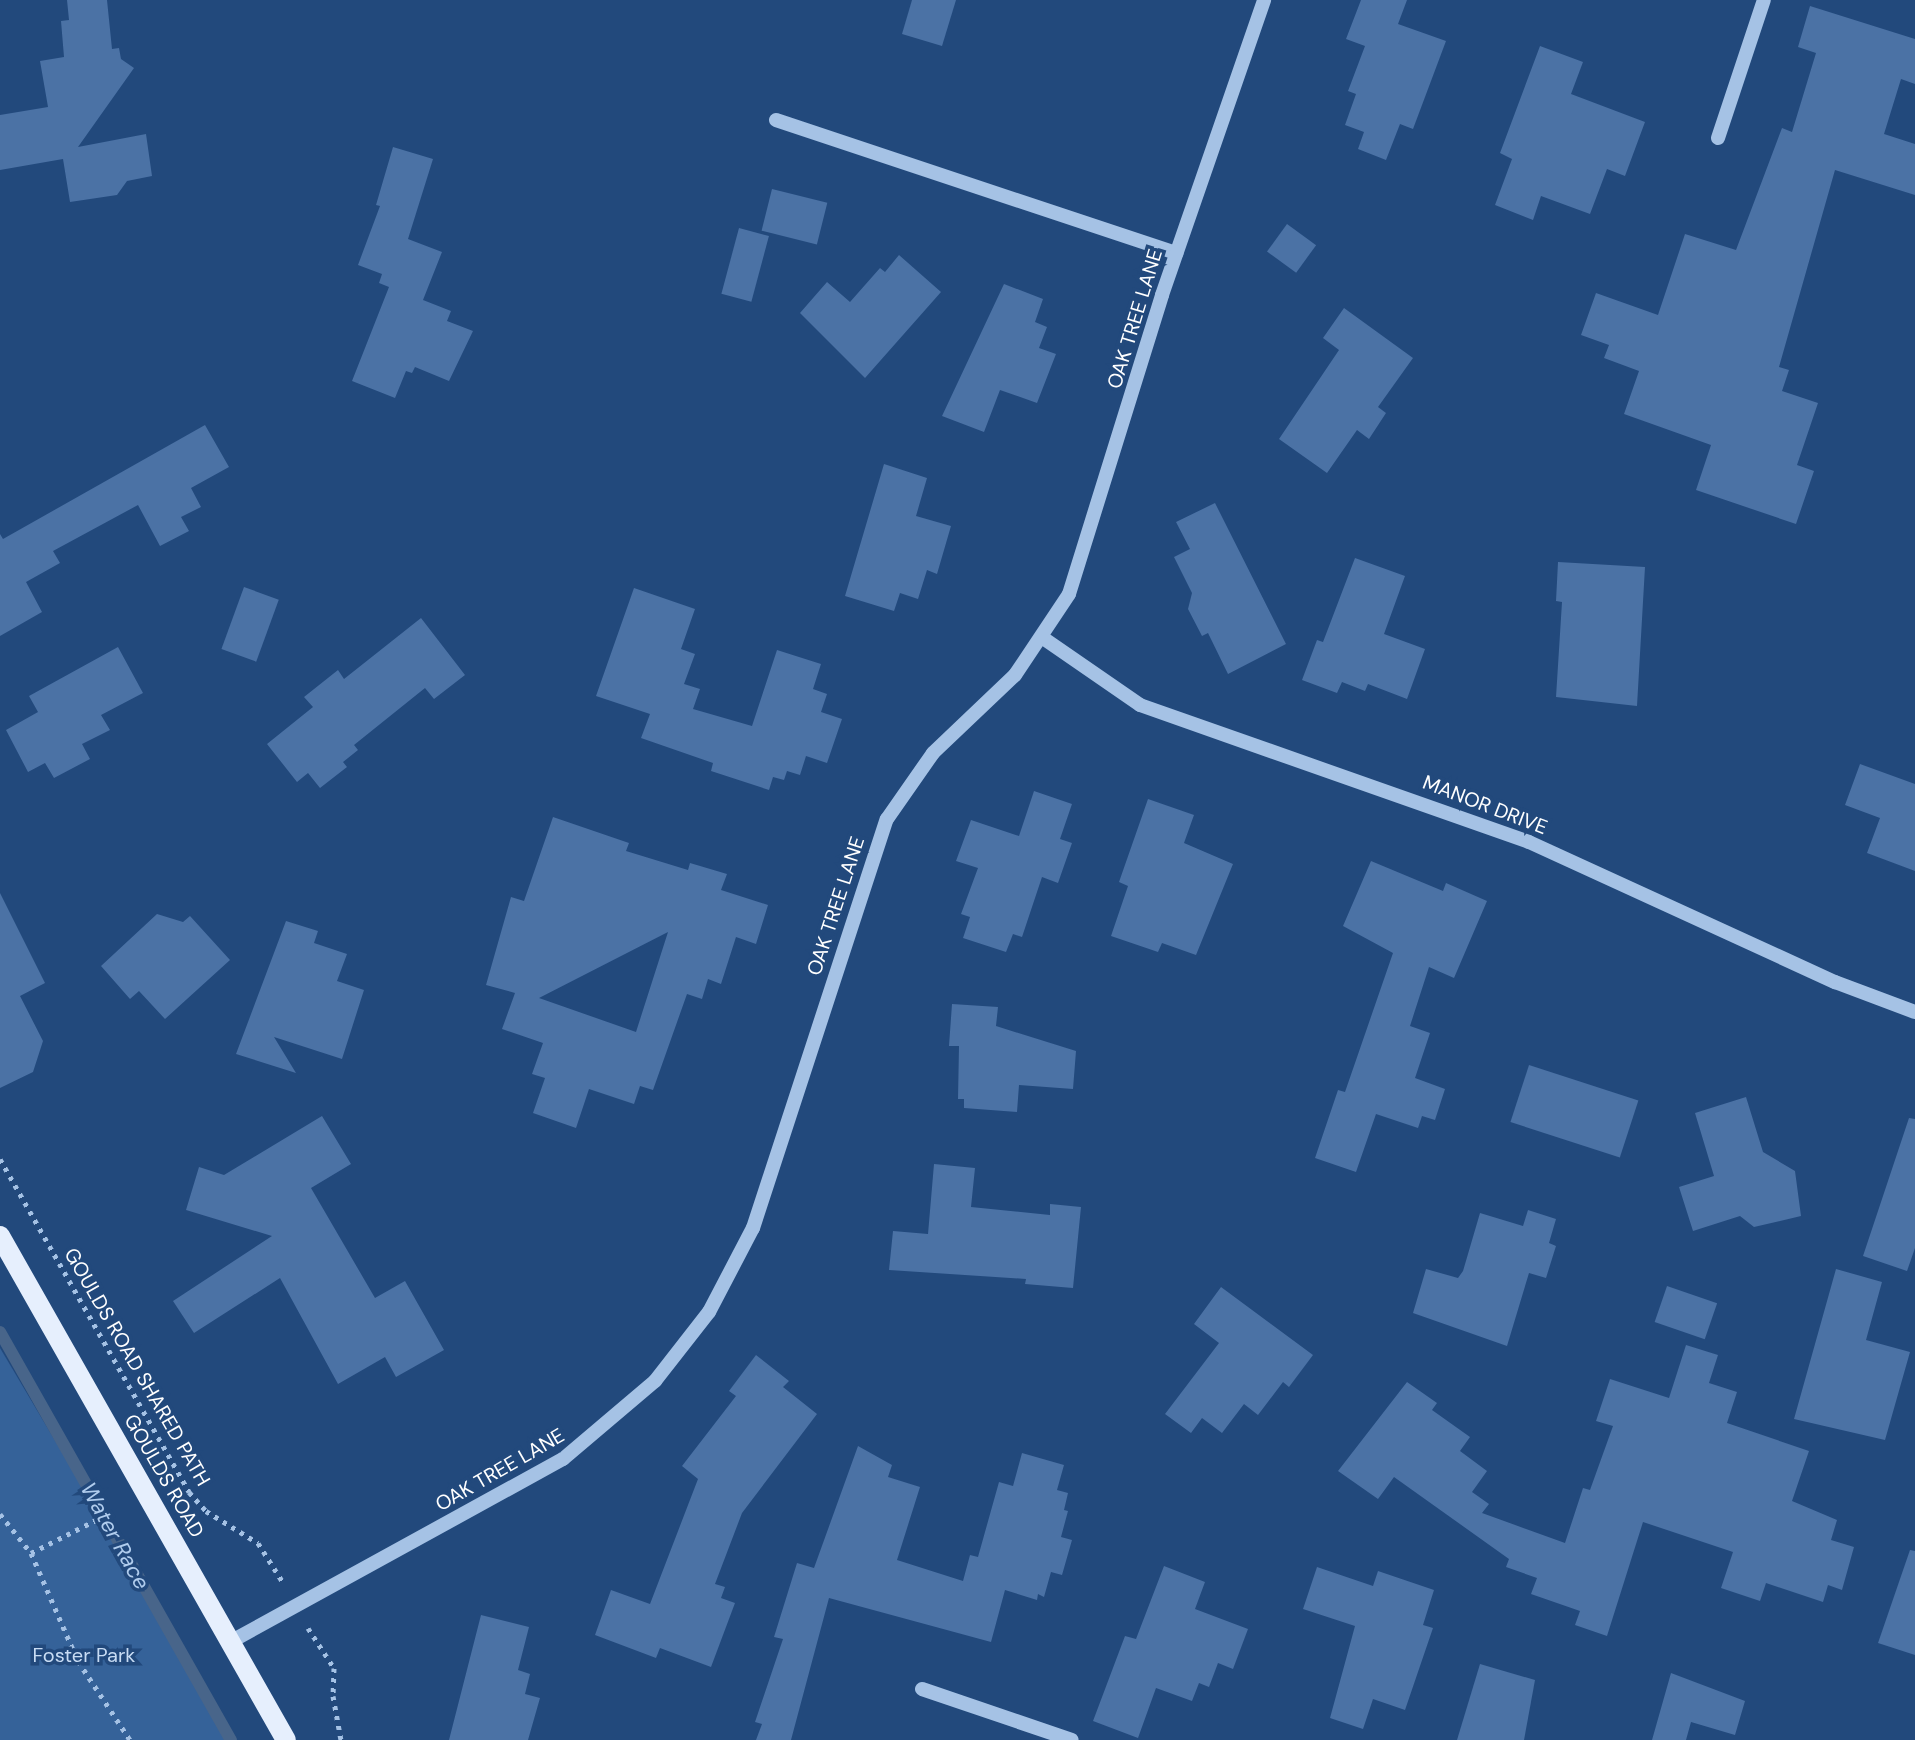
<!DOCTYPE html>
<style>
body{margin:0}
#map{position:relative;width:1915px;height:1740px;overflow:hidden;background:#22497c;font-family:"DM Sans",sans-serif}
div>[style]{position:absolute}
.green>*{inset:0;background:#356299}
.stream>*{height:12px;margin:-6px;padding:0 6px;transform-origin:6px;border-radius:6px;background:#48658a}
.building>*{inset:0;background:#4b72a5;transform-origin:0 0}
.path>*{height:5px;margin-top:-2.5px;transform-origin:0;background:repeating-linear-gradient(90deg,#a5c2e5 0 4px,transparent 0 10px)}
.minor>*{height:14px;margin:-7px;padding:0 7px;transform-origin:7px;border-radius:7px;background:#a5c2e5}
.major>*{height:20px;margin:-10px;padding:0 10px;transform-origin:10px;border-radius:10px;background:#e6effd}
span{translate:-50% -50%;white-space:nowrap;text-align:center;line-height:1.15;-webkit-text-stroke:7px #22497c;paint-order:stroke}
.street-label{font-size:20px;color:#fff}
.park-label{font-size:20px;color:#c8dcf4}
.water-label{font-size:22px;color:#b0cced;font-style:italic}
</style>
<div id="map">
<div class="green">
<div style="clip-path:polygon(0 1348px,183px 1656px,231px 1740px,0 1740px)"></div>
</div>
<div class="stream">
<div style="left:0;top:1332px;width:469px;rotate:60.5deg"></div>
</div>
<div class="building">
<div style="clip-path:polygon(67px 0,107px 0,112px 49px,119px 48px,121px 59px,134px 68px,78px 147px,146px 134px,152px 176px,127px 181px,117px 195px,70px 202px,63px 159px,0 170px,0 115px,48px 107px,40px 61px,64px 57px,61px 21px,69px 20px)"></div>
<div style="clip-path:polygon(912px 0,956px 0,942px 46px,902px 34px)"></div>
<div style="clip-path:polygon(1361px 0,1407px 0,1398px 24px,1446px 41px,1413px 129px,1400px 124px,1386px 160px,1358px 149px,1364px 132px,1345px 125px,1356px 94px,1348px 91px,1365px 46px,1346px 39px)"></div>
<div style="clip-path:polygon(1810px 6px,1915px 39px,1915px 84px,1901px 79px,1884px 134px,1915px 144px,1915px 195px,1835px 170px,1779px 367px,1789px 370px,1782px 391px,1818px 403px,1797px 465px,1814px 471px,1796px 524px,1696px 490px,1711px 445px,1624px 414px,1639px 371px,1604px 358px,1609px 345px,1581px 335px,1596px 293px,1658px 315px,1685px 234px,1736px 250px,1782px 128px,1792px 132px,1816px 53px,1798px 47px)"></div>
<div style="clip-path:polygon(1540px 46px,1583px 62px,1571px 94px,1645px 122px,1625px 176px,1607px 169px,1590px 214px,1541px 196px,1533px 220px,1495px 205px,1512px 159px,1500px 153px)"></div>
<div style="clip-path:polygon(393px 147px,433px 159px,408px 239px,442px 252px,423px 300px,451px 311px,447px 321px,473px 331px,449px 381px,415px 367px,412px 373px,406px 371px,395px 398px,352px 381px,389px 287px,379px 283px,382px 274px,358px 265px,380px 206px,376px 205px)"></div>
<div style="left:772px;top:189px;width:57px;height:43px;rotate:14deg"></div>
<div style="left:1287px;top:224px;width:36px;height:34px;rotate:36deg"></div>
<div style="left:739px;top:228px;width:31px;height:68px;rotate:15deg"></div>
<div style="clip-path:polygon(899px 255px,941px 292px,865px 378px,800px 313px,827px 282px,850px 302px,880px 268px,885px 272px)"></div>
<div style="clip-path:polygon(1004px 284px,1043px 299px,1035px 322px,1047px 327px,1039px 348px,1056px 354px,1037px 403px,1000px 390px,984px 432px,942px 416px)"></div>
<div style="clip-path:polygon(1344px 308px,1413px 358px,1378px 407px,1386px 413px,1369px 439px,1357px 430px,1327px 473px,1279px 439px,1339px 350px,1323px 338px)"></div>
<div style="clip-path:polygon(205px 425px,229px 467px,191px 488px,201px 507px,181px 517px,189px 531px,160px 546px,138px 505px,53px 551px,60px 563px,26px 582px,42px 612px,0 636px,0 534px,3px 539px)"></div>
<div style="clip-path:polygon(884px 464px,927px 478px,916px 516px,951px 526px,937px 574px,927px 570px,918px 599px,900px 593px,894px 611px,845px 596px)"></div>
<div style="clip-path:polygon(1215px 503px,1286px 644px,1228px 674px,1208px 633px,1202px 636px,1188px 609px,1192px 593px,1174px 557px,1190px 549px,1176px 522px)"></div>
<div style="clip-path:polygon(1355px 558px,1405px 576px,1384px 634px,1425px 649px,1407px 699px,1368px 684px,1365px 691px,1342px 682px,1337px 693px,1302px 680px,1317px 640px,1323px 642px)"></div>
<div style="clip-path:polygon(1558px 562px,1645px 567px,1637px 706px,1556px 697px,1562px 602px,1556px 601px)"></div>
<div style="left:244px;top:587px;width:37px;height:66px;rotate:20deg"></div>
<div style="clip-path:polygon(634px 588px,695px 609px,681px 649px,695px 654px,684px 684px,700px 689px,693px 709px,752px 726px,777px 650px,821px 664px,813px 689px,827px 694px,821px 712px,842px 719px,827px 763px,806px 756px,800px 775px,787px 771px,784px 780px,773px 777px,769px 790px,711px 771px,713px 763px,641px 738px,650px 714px,596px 696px)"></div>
<div style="clip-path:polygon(421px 618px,465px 675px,434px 699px,425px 688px,354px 745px,358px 750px,343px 762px,347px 767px,320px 788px,308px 773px,297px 782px,267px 744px,313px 707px,304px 697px,338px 670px,344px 679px)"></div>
<div style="clip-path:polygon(118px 647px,143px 693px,101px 715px,110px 730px,82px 744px,90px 759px,54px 778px,45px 763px,28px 772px,6px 730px,38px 712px,29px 696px)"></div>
<div style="clip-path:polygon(1860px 764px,1915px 784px,1915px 871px,1867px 853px,1880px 818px,1845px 805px)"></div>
<div style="clip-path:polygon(1034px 791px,1072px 804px,1060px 839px,1072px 843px,1058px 883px,1042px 877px,1022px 937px,1013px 934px,1006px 952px,963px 938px,970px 917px,961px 914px,978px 868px,956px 861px,971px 820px,1019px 836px)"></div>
<div style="clip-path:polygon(1148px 799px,1194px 815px,1184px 843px,1233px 864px,1196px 955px,1162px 943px,1158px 952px,1111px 936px,1128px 886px,1119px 882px)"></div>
<div style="clip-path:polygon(evenodd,553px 817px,629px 843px,626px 851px,688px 870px,690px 863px,727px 874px,721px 890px,768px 905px,756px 944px,736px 937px,721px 984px,708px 979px,702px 999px,687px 994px,653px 1090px,640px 1086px,634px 1104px,589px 1089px,576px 1128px,533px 1113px,545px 1078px,532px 1074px,543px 1043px,502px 1029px,515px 993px,486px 985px,511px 897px,524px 901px,553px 817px,668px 932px,636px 1032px,539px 998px,668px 932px)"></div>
<div style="clip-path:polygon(1371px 861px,1443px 891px,1446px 883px,1487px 901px,1454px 978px,1429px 967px,1410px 1026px,1430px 1033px,1415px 1078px,1445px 1089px,1435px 1120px,1422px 1116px,1418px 1128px,1376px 1114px,1356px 1172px,1315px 1158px,1338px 1090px,1345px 1092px,1393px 953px,1343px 926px)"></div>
<div style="clip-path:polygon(0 893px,45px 983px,20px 996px,43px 1041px,33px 1072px,0 1088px)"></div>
<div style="clip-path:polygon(157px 914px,183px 922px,190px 916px,230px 960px,165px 1019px,139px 991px,130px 999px,101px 966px)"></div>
<div style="clip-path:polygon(286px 921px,318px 931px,314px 943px,347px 954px,337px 981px,364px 990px,342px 1059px,274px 1037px,296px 1073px,236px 1054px)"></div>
<div style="clip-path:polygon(952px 1004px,998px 1007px,996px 1026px,1076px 1051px,1073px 1089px,1019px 1085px,1017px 1112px,964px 1108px,964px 1099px,958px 1099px,959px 1046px,949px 1046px)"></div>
<div style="left:1529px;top:1065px;width:115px;height:60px;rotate:18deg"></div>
<div style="clip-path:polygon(1746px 1097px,1763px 1152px,1795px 1171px,1801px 1216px,1754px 1227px,1740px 1216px,1693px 1231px,1679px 1187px,1714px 1176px,1695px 1113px)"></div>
<div style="clip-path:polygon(322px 1116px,351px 1164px,311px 1188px,375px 1298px,405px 1281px,444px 1350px,396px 1377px,385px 1357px,338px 1384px,280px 1278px,194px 1333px,173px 1301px,272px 1236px,186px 1210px,199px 1167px,224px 1175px)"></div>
<div style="clip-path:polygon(1909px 1118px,1915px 1119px,1915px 1248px,1907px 1271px,1863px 1256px)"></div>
<div style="clip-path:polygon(934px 1164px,975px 1168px,971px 1207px,1050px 1215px,1050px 1204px,1081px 1207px,1073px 1288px,1025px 1284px,1026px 1279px,889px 1270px,893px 1231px,928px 1234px)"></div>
<div style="clip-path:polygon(1528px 1210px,1556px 1219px,1549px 1243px,1556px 1246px,1546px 1278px,1529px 1273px,1507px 1346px,1413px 1313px,1426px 1269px,1458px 1278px,1463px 1271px,1480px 1213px,1523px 1226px)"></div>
<div style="clip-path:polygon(1836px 1269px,1882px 1282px,1866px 1340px,1910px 1352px,1885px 1440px,1794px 1419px)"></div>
<div style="left:1667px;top:1286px;width:53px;height:38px;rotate:19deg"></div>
<div style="clip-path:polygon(1221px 1287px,1313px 1355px,1289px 1387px,1283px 1382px,1258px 1415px,1244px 1404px,1222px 1433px,1202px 1418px,1191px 1433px,1165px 1414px,1219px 1343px,1194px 1324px)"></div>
<div style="clip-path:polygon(1686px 1345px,1718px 1355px,1709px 1383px,1737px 1392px,1727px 1423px,1809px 1451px,1792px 1501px,1837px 1520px,1831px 1540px,1854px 1547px,1842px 1590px,1828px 1585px,1823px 1602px,1766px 1583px,1760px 1601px,1721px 1588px,1733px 1552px,1643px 1522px,1607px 1636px,1575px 1625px,1580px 1611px,1531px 1594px,1537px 1578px,1506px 1567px,1509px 1559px,1394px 1477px,1378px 1499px,1338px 1471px,1407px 1382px,1437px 1403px,1432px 1410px,1470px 1437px,1460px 1451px,1487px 1471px,1472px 1492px,1489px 1504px,1482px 1513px,1565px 1543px,1583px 1488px,1590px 1490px,1613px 1426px,1596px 1421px,1610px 1379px,1669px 1398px)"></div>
<div style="clip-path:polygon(756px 1355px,789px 1381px,783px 1387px,817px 1414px,742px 1513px,715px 1584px,725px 1587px,721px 1598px,735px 1603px,711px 1667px,660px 1648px,656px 1658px,595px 1635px,611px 1590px,650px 1604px,698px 1479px,682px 1466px,736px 1396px,729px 1391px)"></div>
<div style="clip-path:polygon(858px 1446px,892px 1465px,888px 1477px,920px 1487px,897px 1560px,963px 1581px,970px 1555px,978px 1557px,999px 1482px,1013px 1486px,1022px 1453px,1064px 1465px,1057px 1490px,1068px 1493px,1064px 1510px,1068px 1511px,1061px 1537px,1072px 1540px,1062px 1575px,1051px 1572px,1044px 1597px,1038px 1594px,1037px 1600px,1005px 1590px,991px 1642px,829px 1598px,791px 1740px,756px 1740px,762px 1724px,755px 1722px,783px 1639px,774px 1637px,797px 1563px,814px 1568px)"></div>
<div style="clip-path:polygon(1910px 1550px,1915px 1551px,1915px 1655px,1878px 1643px)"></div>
<div style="clip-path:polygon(1164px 1566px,1205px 1582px,1195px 1609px,1248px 1629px,1233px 1669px,1218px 1663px,1209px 1687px,1199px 1683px,1192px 1701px,1156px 1688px,1138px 1738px,1093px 1721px,1125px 1636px,1136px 1639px)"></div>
<div style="clip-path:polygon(1317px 1567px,1373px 1586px,1378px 1571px,1434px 1590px,1423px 1625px,1433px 1628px,1405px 1710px,1373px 1699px,1363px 1729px,1330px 1718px,1355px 1626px,1303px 1609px)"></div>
<div style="clip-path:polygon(481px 1615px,529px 1627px,518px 1670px,530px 1674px,525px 1694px,540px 1698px,528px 1740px,449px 1740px)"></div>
<div style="clip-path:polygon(1480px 1664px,1535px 1680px,1524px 1740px,1457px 1740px)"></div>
<div style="clip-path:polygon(1671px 1673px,1745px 1701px,1735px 1735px,1691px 1722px,1686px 1740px,1652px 1740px)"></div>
</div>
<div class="path">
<div style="left:0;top:1159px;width:383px;rotate:60.4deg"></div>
<div style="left:189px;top:1492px;width:25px;rotate:48deg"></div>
<div style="left:206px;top:1511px;width:61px;rotate:31.6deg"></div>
<div style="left:258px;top:1543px;width:49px;rotate:57.6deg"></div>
<div style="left:0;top:1514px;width:50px;rotate:51.5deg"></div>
<div style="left:31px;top:1553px;width:118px;rotate:66.5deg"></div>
<div style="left:78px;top:1661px;width:95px;rotate:56.6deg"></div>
<div style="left:31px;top:1553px;width:89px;rotate:-26.9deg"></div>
<div style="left:308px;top:1628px;width:48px;rotate:57deg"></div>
<div style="left:334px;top:1668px;width:28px;rotate:92deg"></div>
<div style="left:333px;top:1696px;width:45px;rotate:79.7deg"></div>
</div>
<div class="minor">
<div style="left:776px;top:120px;width:422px;rotate:18.4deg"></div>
<div style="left:1718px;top:138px;width:145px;rotate:-71.6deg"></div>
<div style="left:1043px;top:638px;width:118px;rotate:34.6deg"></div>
<div style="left:1140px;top:705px;width:412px;rotate:19.4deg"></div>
<div style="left:1529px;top:842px;width:337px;rotate:24.6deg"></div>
<div style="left:1835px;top:982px;width:85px;rotate:20.6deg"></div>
<div style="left:230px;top:1642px;width:380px;rotate:-28.8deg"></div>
<div style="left:563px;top:1459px;width:121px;rotate:-40.3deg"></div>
<div style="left:655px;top:1381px;width:88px;rotate:-52deg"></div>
<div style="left:709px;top:1312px;width:95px;rotate:-62.4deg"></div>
<div style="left:753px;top:1228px;width:430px;rotate:-71.9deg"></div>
<div style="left:887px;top:819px;width:80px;rotate:-55.1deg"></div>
<div style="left:933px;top:753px;width:113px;rotate:-43.6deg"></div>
<div style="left:1015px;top:675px;width:97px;rotate:-56.3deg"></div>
<div style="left:1069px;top:594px;width:313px;rotate:-72.7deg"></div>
<div style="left:1162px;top:295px;width:312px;rotate:-70.9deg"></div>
<div style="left:922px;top:1689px;width:158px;rotate:18.8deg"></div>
</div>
<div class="major">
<div style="left:0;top:1236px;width:579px;rotate:60.43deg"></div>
</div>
<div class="street-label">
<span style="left:1135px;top:319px;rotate:-73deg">OAK TREE LANE</span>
<span style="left:1485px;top:805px;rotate:21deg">MANOR DRIVE</span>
<span style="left:836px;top:906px;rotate:-72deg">OAK TREE LANE</span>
<span style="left:137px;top:1367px;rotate:60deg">GOULDS ROAD SHARED PATH</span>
<span style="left:500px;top:1470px;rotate:-30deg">OAK TREE LANE</span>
<span style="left:164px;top:1476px;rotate:60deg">GOULDS ROAD</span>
</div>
<div class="park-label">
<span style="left:84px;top:1655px">Foster Park</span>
</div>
<div class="water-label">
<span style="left:115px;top:1536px;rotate:61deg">Water Race</span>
</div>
</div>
